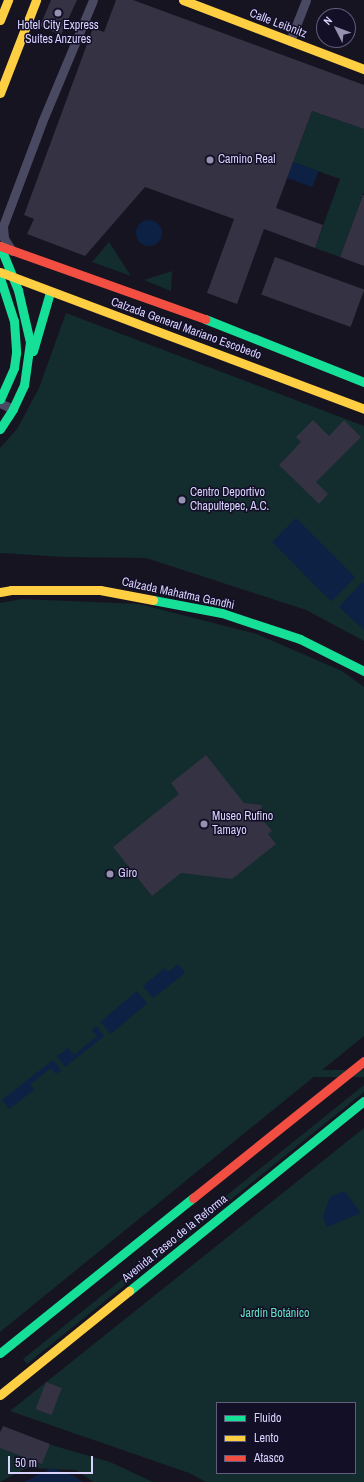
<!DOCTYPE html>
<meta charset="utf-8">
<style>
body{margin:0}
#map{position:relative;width:364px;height:1482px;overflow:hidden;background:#161421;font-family:"Archivo Narrow",sans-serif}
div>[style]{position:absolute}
.green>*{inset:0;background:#132c2d;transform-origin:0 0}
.water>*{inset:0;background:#0d2144;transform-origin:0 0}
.round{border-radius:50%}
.building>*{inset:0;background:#343243;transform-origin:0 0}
.street>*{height:9px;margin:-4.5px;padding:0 4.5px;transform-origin:4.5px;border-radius:4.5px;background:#4a4962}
.fast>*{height:9px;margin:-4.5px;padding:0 4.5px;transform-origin:4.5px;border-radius:4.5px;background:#16e098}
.slow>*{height:9px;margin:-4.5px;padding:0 4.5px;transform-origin:4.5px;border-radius:4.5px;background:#ffcf43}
.jam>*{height:9px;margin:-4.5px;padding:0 4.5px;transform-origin:4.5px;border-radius:4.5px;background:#f24e42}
.dots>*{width:11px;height:11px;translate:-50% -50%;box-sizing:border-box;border:2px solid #130f26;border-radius:50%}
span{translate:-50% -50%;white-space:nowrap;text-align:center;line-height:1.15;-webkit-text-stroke:3px #130f26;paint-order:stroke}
.street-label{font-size:12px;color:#d9d4ff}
.poi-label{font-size:12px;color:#d9d4ff}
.left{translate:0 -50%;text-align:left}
.park-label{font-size:12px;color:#5fe0c0}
.legend{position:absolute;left:216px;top:1402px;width:140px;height:72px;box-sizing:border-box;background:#130f26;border:1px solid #625e7d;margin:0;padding:5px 7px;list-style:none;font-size:12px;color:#d9d4ff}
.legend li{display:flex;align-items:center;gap:8px;height:20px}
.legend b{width:20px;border:1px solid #625e7d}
.north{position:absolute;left:316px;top:8px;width:40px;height:40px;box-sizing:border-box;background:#130f26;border:1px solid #625e7d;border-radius:50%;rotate:312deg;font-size:11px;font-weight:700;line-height:16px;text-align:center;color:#d9d4ff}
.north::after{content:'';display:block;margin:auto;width:14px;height:18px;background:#9591b1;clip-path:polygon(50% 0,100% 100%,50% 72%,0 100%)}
.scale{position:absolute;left:8px;top:1456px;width:85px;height:18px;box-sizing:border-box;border:2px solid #d9d4ff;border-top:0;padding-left:5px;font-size:12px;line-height:14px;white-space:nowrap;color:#d9d4ff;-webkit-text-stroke:3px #130f26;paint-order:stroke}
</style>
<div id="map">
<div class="green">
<div style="clip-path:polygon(312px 111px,364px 129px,364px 192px,340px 257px,315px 248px,340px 179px,293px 162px)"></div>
<div style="clip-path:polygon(109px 242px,131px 276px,92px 262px)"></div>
<div style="clip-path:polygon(172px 271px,171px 291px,144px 280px)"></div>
<div style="clip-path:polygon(66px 313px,364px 426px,364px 641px,306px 610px,146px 558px,64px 557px,0 553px,0 448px,17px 429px,39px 388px)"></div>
<div style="clip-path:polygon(22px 599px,139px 604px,257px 634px,342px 671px,364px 687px,364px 1036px,0 1332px,0 603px)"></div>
<div style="left:364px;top:1070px;width:7px;height:447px;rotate:90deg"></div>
<div style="clip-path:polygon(364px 1085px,364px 1092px,27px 1364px,23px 1359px)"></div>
<div style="clip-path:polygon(evenodd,364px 1128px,364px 1482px,206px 1482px,189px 1473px,10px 1411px,364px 1128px,217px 1403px,355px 1403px,355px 1473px,217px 1473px,217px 1403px)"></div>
<div style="clip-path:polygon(0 1430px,110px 1462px,153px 1482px,93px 1482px,76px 1470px,27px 1468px,0 1482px)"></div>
</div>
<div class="water">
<div style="left:293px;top:162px;width:27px;height:17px;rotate:20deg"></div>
<div class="round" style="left:136px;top:220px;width:26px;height:26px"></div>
<div style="left:296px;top:518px;width:84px;height:34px;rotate:45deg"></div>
<div style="clip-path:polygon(362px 582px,364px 584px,364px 630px,339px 607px)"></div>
<div style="clip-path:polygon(178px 964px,185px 973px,153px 998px,143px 986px,165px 968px,168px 972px)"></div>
<div style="left:137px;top:991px;width:16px;height:48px;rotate:50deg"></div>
<div style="clip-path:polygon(96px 1026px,104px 1036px,65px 1067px,57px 1056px,68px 1048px,74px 1055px,97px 1036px,92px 1030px)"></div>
<div style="clip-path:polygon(53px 1060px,61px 1070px,56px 1074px,51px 1068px,30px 1084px,34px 1090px,9px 1109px,2px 1100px)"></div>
<div style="clip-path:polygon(344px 1191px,361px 1213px,327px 1227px,323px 1217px,330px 1197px)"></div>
<div style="clip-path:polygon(52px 1468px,74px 1476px,83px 1482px,24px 1482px)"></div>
</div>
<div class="building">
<div style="clip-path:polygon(51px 0,77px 0,61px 35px,40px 26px)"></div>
<div style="clip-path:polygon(116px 0,133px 0,364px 85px,364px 129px,312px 111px,276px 208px,323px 225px,315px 248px,264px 229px,237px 304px,207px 293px,234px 219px,145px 187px,85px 256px,27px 234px,34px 219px,24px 215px,93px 28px,104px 32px)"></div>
<div style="clip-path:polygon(363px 195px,364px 195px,364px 266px,340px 257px)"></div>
<div style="left:275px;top:257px;width:95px;height:40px;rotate:20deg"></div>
<div style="clip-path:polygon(313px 420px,329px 436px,344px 420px,361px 437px,316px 482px,328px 494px,319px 504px,279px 465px,301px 442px,296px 437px)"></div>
<div style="clip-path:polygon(206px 755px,244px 803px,262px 805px,260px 817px,272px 831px,268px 834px,276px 844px,232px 879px,181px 873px,152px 896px,113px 847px,179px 794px,171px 783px)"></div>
<div style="left:46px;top:1382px;width:17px;height:29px;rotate:21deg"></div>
<div style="clip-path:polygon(3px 1426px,50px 1444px,42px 1464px,0 1448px,0 1433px)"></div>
</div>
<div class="street">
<div style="left:290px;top:41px;width:44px;rotate:-68.7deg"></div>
<div style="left:12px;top:251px;width:15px;rotate:-122deg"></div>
<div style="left:4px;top:238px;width:12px;rotate:-95deg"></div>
<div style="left:3px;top:226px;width:111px;rotate:-69.4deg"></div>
<div style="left:42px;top:122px;width:132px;rotate:-67.3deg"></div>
<div style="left:0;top:403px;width:14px;rotate:25deg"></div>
</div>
<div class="fast">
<div style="left:0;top:246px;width:48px;rotate:67.8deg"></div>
<div style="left:18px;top:290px;width:53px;rotate:77deg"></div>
<div style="left:30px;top:342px;width:43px;rotate:97.9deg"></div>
<div style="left:24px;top:385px;width:26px;rotate:115deg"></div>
<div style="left:13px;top:409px;width:24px;rotate:123deg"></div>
<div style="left:0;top:278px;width:45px;rotate:72deg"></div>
<div style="left:14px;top:321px;width:32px;rotate:86deg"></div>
<div style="left:16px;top:353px;width:15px;rotate:98deg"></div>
<div style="left:14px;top:368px;width:34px;rotate:114deg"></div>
<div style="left:205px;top:319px;width:171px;rotate:21.6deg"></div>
<div style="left:33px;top:351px;width:61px;rotate:-73.9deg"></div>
<div style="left:153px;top:600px;width:70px;rotate:10.7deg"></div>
<div style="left:222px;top:613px;width:82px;rotate:18.4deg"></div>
<div style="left:300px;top:639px;width:72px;rotate:26.6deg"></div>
<div style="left:129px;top:1291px;width:302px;rotate:-39deg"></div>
<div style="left:0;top:1353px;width:248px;rotate:-38.8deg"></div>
</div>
<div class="slow">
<div style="left:183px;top:0;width:194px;rotate:20.9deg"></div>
<div style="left:0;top:20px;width:22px;rotate:-68deg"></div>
<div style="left:0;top:93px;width:100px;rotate:-68.8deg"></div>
<div style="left:0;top:272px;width:389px;rotate:20.6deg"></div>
<div style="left:0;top:592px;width:11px;rotate:-10deg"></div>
<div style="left:11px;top:590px;width:89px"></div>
<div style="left:100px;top:590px;width:54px;rotate:10.7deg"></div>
<div style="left:0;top:1395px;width:166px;rotate:-38.9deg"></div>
</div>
<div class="jam">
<div style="left:0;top:246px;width:218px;rotate:19.6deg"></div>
<div style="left:193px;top:1198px;width:219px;rotate:-38.7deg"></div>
</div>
<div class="dots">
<div style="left:58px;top:13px;background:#9591b1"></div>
<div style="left:210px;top:160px;background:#9591b1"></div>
<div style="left:182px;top:500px;background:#9591b1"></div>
<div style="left:204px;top:824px;background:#9591b1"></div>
<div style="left:110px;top:874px;background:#9591b1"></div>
</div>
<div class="street-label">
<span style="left:278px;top:24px;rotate:21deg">Calle Leibnitz</span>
<span style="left:186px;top:329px;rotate:20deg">Calzada General Mariano Escobedo</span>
<span style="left:178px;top:594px;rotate:12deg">Calzada Mahatma Gandhi</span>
<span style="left:175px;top:1239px;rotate:-39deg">Avenida Paseo de la Reforma</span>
</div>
<div class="poi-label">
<span style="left:58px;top:33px">Hotel City Express<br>Suites Anzures</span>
<span class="left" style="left:218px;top:160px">Camino Real</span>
<span class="left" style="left:190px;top:500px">Centro Deportivo<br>Chapultepec, A.C.</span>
<span class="left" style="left:212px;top:824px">Museo Rufino<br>Tamayo</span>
<span class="left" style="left:118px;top:874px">Giro</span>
</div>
<div class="park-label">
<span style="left:275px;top:1314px">Jardín Botánico</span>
</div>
<ul class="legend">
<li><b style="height:5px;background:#16e098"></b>Fluido</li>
<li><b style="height:5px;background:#ffcf43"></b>Lento</li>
<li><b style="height:5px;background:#f24e42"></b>Atasco</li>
</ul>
<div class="north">N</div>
<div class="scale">50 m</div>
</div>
